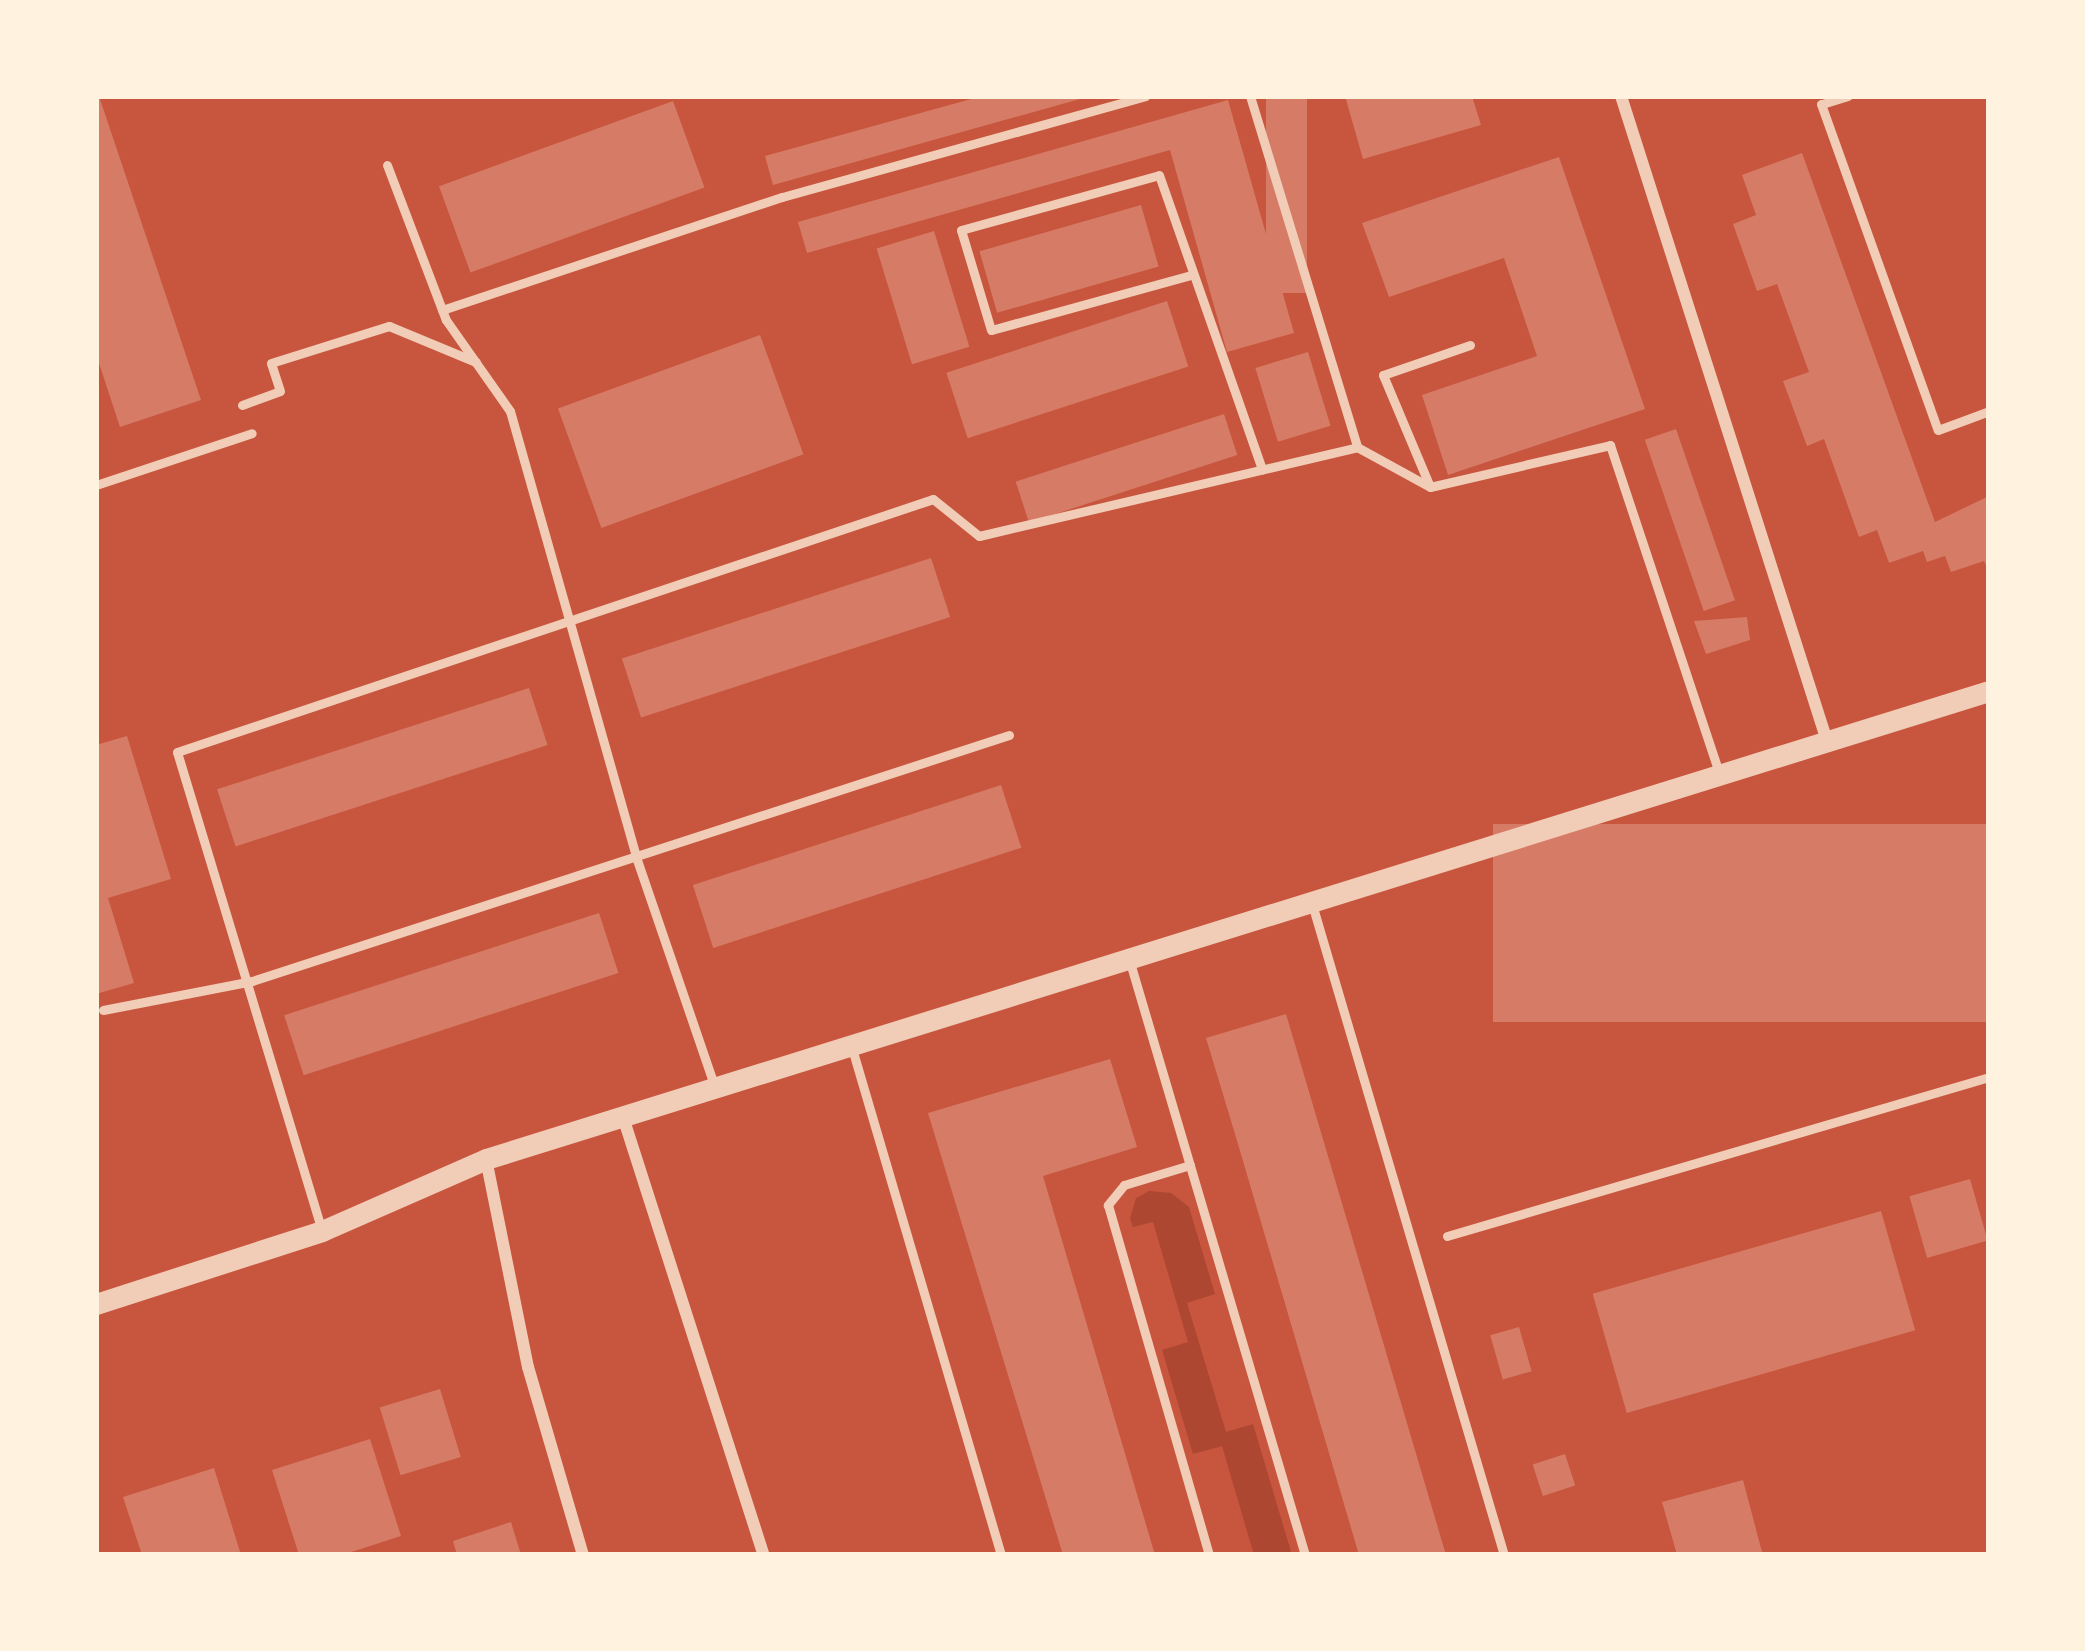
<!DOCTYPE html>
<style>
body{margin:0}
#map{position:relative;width:2085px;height:1651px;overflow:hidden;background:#c8553d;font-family:"Roboto Condensed",sans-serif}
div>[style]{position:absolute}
.green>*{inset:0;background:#ae4732}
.building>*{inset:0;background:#d67c66;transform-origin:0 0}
.service>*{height:9px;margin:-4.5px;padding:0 4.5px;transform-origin:4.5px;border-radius:4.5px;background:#f1ccb7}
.minor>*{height:12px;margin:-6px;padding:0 6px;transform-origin:6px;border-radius:6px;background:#f1ccb7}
.tertiary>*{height:21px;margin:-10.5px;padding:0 10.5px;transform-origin:10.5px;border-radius:10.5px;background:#f1ccb7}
span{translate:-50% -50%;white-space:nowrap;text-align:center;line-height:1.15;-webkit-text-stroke:9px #fff3e0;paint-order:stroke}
.frame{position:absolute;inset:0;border:99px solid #fff3e0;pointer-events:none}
</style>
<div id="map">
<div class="green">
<div style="clip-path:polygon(1149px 1191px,1171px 1193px,1189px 1207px,1215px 1294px,1187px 1303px,1226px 1432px,1253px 1424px,1292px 1555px,1254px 1555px,1222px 1446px,1193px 1454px,1162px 1350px,1188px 1342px,1153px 1222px,1133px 1227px,1130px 1218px,1136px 1198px)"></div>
</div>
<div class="building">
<div style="clip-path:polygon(99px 96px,201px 400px,120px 427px,96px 354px)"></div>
<div style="clip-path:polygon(982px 96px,1087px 97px,773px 185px,765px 156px)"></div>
<div style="left:1266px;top:96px;width:41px;height:197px"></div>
<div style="clip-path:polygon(1345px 96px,1472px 96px,1481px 125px,1363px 159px)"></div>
<div style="clip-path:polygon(1228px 100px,1294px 333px,1227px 352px,1170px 150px,807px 253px,798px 222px)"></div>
<div style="left:673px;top:101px;width:92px;height:249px;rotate:70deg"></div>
<div style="clip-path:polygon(1802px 153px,1935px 522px,1989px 496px,1989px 572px,1984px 561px,1951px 572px,1945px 556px,1927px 562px,1923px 551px,1889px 563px,1877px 530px,1859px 537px,1824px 439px,1807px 446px,1783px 381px,1809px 372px,1777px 284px,1757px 291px,1733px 224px,1756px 215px,1742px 175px)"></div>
<div style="clip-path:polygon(1559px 157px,1645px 409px,1448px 475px,1422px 395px,1537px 356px,1504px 258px,1389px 297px,1362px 223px)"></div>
<div style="left:1141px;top:205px;width:64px;height:168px;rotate:74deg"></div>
<div style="left:934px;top:231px;width:121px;height:60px;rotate:73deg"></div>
<div style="left:1167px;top:301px;width:69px;height:232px;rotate:72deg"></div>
<div style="left:760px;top:335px;width:127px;height:215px;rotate:70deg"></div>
<div style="left:1308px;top:352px;width:77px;height:55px;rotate:73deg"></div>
<div style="left:1224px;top:414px;width:43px;height:219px;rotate:72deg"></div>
<div style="left:1676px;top:429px;width:181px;height:33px;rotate:71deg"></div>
<div style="left:931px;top:558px;width:62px;height:325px;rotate:72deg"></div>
<div style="clip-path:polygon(1747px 617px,1750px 640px,1706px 654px,1694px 621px)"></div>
<div style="left:529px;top:688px;width:60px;height:328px;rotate:72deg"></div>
<div style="clip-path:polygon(127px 736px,171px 879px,108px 898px,134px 983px,96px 994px,96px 745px)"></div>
<div style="left:1001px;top:785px;width:66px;height:324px;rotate:72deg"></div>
<div style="left:1989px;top:824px;width:198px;height:496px;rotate:90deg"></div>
<div style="left:599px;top:913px;width:63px;height:331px;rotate:72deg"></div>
<div style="clip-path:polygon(1286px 1014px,1446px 1555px,1359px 1555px,1238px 1144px,1206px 1038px)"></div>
<div style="clip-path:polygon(1110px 1059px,1137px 1147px,1043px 1176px,1155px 1555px,1063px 1555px,928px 1113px)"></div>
<div style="left:1970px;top:1179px;width:64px;height:63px;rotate:74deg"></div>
<div style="left:1881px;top:1211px;width:124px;height:300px;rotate:74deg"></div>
<div style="left:1519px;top:1327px;width:46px;height:30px;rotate:74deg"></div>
<div style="left:440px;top:1389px;width:71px;height:63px;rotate:73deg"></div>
<div style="clip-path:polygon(370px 1439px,401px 1536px,342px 1555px,299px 1555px,272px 1470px)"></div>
<div style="left:1565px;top:1454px;width:33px;height:34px;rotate:72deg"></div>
<div style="clip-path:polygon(214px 1468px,241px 1555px,142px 1555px,123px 1497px)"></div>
<div style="clip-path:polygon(1743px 1480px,1762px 1552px,1677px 1555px,1662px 1502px)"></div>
<div style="clip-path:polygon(511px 1522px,521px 1555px,457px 1555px,453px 1541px)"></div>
</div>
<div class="service">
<div style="left:1250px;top:96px;width:367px;rotate:73deg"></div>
<div style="left:1848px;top:96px;width:28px;rotate:163deg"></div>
<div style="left:1821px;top:104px;width:346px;rotate:70.3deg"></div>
<div style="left:1938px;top:430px;width:54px;rotate:-20.4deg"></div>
<div style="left:387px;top:165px;width:166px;rotate:69.2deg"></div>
<div style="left:446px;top:320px;width:111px;rotate:54.9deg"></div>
<div style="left:510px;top:411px;width:460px;rotate:74.2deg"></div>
<div style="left:635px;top:854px;width:246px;rotate:71.1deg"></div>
<div style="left:1191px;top:275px;width:207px;rotate:164.6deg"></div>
<div style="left:991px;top:330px;width:104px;rotate:-106.7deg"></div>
<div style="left:961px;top:230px;width:205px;rotate:-15.5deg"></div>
<div style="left:1159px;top:175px;width:312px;rotate:70.7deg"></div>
<div style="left:442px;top:310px;width:358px;rotate:-18.4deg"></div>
<div style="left:782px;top:197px;width:377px;rotate:-15.5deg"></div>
<div style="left:1470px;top:345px;width:92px;rotate:161deg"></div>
<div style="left:1383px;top:375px;width:121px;rotate:67.2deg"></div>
<div style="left:1430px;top:487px;width:185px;rotate:-13.1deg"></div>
<div style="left:1610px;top:445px;width:348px;rotate:71.6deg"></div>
<div style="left:242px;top:405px;width:40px;rotate:-20.2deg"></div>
<div style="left:280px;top:391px;width:29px;rotate:-108deg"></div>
<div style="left:271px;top:363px;width:124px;rotate:-17.4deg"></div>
<div style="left:389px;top:326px;width:94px;rotate:22.5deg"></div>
<div style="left:96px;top:485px;width:164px;rotate:-18.4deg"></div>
<div style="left:1312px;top:904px;width:679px;rotate:73.57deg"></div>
<div style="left:1129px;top:959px;width:621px;rotate:73.55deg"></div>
<div style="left:103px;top:1010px;width:152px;rotate:-11deg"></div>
<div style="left:252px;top:981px;width:796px;rotate:-18deg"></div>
<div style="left:851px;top:1045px;width:532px;rotate:73.61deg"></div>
<div style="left:1190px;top:1165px;width:69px;rotate:163.1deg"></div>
<div style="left:1124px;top:1185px;width:26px;rotate:129deg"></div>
<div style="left:1108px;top:1205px;width:364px;rotate:73.9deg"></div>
<div style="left:322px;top:1231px;width:500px;rotate:-106.84deg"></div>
<div style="left:177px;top:752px;width:797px;rotate:-18.5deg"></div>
<div style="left:933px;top:499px;width:59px;rotate:38.8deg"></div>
<div style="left:979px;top:536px;width:388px;rotate:-13.2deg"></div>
<div style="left:1357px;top:447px;width:83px;rotate:28.7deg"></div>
<div style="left:1447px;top:1236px;width:565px;rotate:-16.35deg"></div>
</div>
<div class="minor">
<div style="left:1621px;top:96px;width:677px;rotate:72.29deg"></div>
<div style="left:623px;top:1117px;width:460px;rotate:72.2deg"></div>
<div style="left:486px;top:1159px;width:212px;rotate:78.6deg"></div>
<div style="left:528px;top:1367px;width:196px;rotate:73.7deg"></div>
</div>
<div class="tertiary">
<div style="left:96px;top:1304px;width:237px;rotate:-17.9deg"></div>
<div style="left:322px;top:1231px;width:179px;rotate:-23.7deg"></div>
<div style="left:486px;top:1159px;width:1574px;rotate:-17.3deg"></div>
</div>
<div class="frame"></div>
</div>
